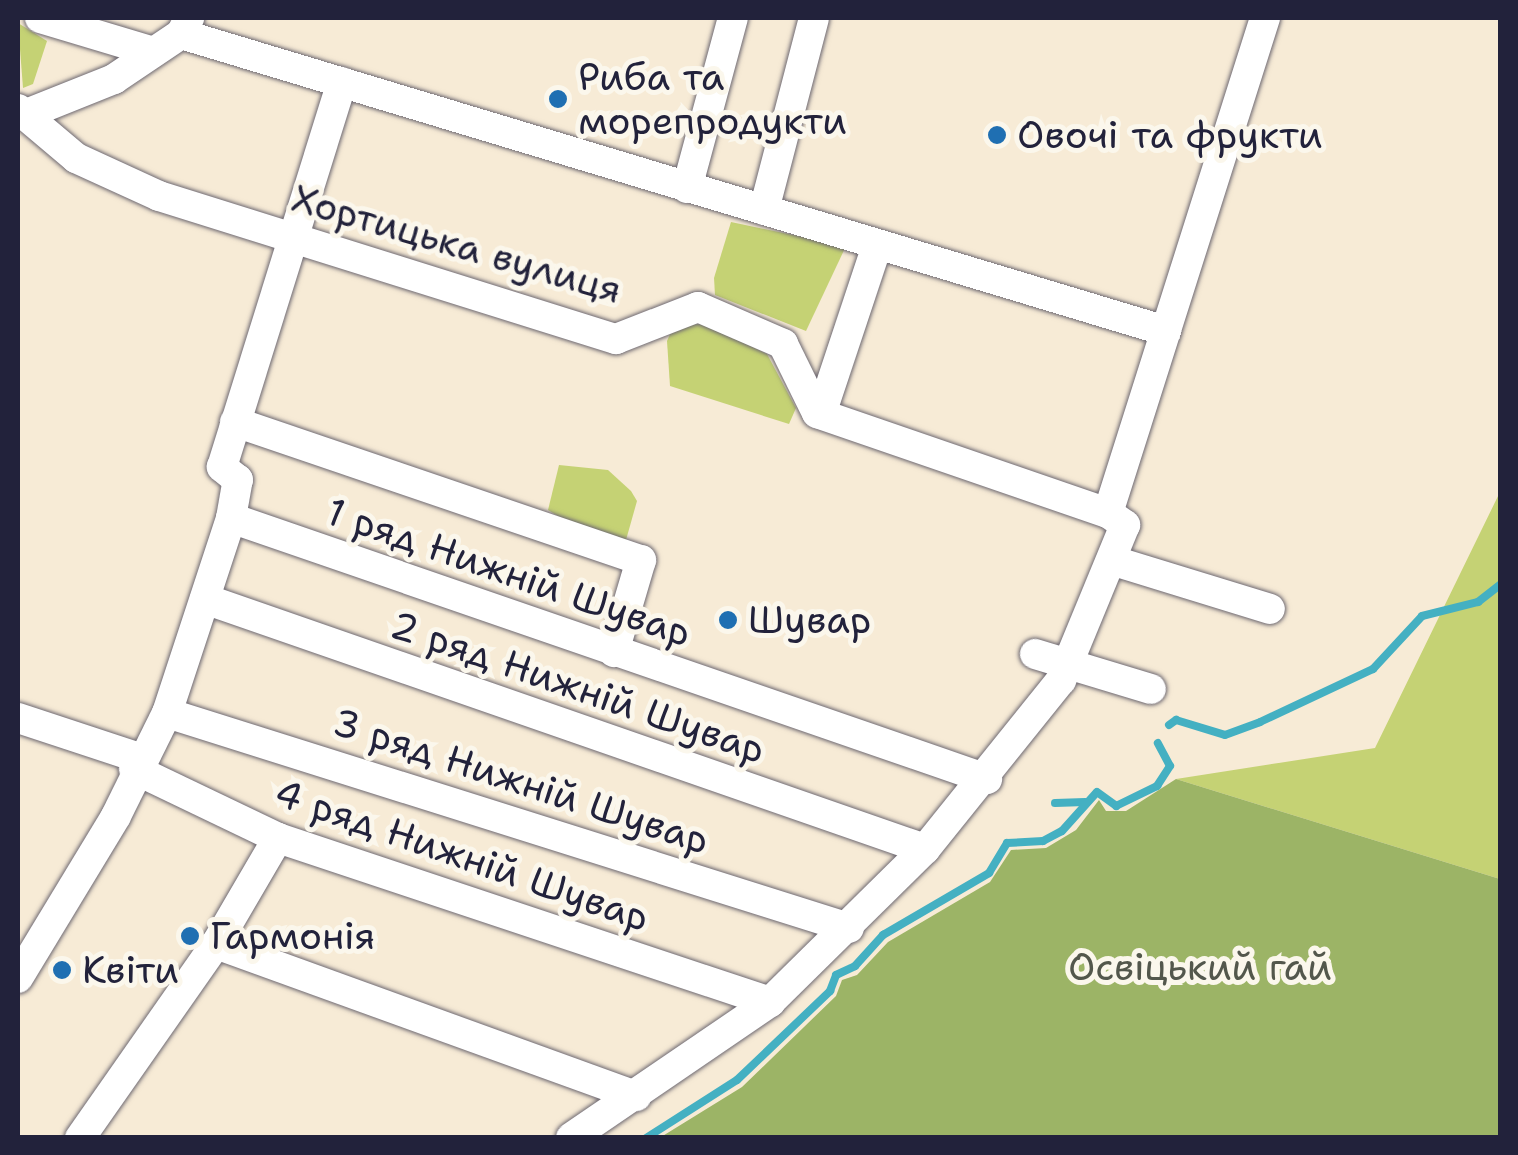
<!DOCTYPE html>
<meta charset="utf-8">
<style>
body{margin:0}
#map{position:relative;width:1518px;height:1155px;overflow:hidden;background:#f7ebd6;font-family:"Shantell Sans",sans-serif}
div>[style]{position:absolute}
.green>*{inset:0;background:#c5d274}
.forest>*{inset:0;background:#9cb466}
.stream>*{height:8px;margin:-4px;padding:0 4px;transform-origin:4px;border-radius:4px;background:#44b0c2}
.roads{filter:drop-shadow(0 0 2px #6d6871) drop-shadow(0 0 2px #6d6871)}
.minor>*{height:30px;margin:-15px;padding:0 15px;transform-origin:15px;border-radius:15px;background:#fff}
.dots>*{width:28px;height:28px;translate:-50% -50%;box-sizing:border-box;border:5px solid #fbf7ec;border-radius:50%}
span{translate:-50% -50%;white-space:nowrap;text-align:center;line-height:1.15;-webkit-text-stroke:10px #fbf7ec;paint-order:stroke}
.poi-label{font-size:38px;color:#22223b}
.left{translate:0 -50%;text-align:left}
.street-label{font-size:38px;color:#22223b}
.park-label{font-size:38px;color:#53574c}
.frame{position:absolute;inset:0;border:20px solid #22223b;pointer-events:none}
</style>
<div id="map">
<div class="green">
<div style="clip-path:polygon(18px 23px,47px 41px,33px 84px,23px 88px)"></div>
<div style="clip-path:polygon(731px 222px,846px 246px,806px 331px,715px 295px,714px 278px)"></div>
<div style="clip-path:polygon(706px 324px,767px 354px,796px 408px,789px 424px,670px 386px,667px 341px,674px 325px)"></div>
<div style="clip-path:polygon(559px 465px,608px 470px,631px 491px,637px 501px,626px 540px,584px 532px,548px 510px)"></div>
<div style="clip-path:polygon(1500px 492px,1500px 879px,1176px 779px,1375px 748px)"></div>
</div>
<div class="forest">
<div style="clip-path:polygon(1176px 779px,1500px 879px,1500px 1137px,661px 1137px,742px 1087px,836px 996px,842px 980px,857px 975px,888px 942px,990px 882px,1011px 850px,1046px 848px,1076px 830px,1099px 800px,1106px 811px,1126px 811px)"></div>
</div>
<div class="stream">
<div style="left:1169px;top:725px;width:9px;rotate:-36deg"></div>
<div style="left:1176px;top:720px;width:51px;rotate:17deg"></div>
<div style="left:1225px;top:735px;width:37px;rotate:-20deg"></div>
<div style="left:1260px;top:722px;width:125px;rotate:-25.1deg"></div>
<div style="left:1373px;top:669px;width:72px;rotate:-47.2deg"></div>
<div style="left:1422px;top:616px;width:58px;rotate:-14deg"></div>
<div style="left:1478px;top:602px;width:28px;rotate:-38deg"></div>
<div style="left:1055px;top:803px;width:30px;rotate:-2deg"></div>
<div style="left:646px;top:1138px;width:108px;rotate:-32.5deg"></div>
<div style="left:737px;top:1080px;width:129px;rotate:-43.7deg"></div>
<div style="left:830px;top:991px;width:17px;rotate:-69deg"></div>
<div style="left:836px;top:975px;width:21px;rotate:-25deg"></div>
<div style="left:855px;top:966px;width:42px;rotate:-47.9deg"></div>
<div style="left:883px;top:935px;width:123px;rotate:-30.3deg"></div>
<div style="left:989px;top:873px;width:35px;rotate:-59deg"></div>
<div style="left:1007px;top:843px;width:36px;rotate:-3deg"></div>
<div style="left:1043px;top:841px;width:21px;rotate:-28deg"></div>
<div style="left:1062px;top:831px;width:52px;rotate:-48.1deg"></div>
<div style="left:1097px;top:792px;width:24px;rotate:36deg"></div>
<div style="left:1116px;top:806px;width:46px;rotate:-26deg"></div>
<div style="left:1157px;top:786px;width:24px;rotate:-57deg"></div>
<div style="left:1170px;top:766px;width:26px;rotate:-118deg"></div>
</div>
<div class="roads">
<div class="minor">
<div style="left:40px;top:18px;width:118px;rotate:16.7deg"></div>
<div style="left:181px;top:34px;width:1029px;rotate:16.78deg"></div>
<div style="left:18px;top:109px;width:76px;rotate:40.2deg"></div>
<div style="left:76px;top:158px;width:91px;rotate:24.6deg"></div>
<div style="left:159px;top:196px;width:479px;rotate:17.4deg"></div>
<div style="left:616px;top:339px;width:88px;rotate:-21.3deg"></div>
<div style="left:698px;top:307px;width:93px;rotate:23.5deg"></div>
<div style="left:783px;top:344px;width:77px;rotate:63.8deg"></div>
<div style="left:817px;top:413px;width:308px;rotate:19deg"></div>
<div style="left:1108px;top:513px;width:21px;rotate:35deg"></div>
<div style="left:1125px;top:525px;width:168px;rotate:112.4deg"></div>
<div style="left:1061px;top:680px;width:217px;rotate:128.8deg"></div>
<div style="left:925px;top:849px;width:218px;rotate:135.4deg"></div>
<div style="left:770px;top:1002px;width:241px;rotate:145.7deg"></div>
<div style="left:29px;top:113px;width:92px;rotate:-21.8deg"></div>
<div style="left:114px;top:79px;width:81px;rotate:-33.9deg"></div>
<div style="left:181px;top:34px;width:18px;rotate:-63deg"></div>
<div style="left:687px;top:188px;width:176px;rotate:-74.9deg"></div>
<div style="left:764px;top:210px;width:198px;rotate:-75.4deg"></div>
<div style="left:821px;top:414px;width:177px;rotate:-71.6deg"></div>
<div style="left:235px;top:422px;width:429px;rotate:18.8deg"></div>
<div style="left:641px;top:560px;width:96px;rotate:106.4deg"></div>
<div style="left:1108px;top:513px;width:519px;rotate:-72.4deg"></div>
<div style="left:231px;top:518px;width:800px;rotate:19.05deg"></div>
<div style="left:1114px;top:561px;width:163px;rotate:17.1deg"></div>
<div style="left:205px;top:599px;width:762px;rotate:19.15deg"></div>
<div style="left:1035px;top:654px;width:121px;rotate:16.8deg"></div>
<div style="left:167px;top:713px;width:715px;rotate:17.5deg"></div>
<div style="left:18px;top:718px;width:128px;rotate:18.2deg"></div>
<div style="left:134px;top:769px;width:160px;rotate:25.6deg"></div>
<div style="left:278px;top:838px;width:519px;rotate:18.43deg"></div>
<div style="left:216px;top:944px;width:123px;rotate:-59.7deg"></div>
<div style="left:18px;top:978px;width:189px;rotate:-58.8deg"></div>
<div style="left:116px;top:816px;width:115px;rotate:-63.7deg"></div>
<div style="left:167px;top:713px;width:205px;rotate:-71.8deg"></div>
<div style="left:231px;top:518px;width:39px;rotate:-80deg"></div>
<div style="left:238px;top:480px;width:21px;rotate:-141deg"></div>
<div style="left:222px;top:467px;width:403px;rotate:-72.7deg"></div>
<div style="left:80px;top:1138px;width:237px;rotate:-55deg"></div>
<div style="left:216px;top:944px;width:447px;rotate:19.9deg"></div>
</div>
</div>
<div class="dots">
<div style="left:558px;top:99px;background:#1f6fb2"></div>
<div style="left:997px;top:135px;background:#1f6fb2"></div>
<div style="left:728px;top:620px;background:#1f6fb2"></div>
<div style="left:190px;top:936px;background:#1f6fb2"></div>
<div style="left:62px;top:970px;background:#1f6fb2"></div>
</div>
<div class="poi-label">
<span class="left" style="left:578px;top:99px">Риба та<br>морепродукти</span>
<span class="left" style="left:1017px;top:135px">Овочі та фрукти</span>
<span class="left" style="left:748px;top:620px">Шувар</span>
<span class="left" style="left:210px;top:936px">Гармонія</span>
<span class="left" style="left:82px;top:970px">Квіти</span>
</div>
<div class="street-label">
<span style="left:457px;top:244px;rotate:16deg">Хортицька вулиця</span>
<span style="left:509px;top:572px;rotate:19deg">1 ряд Нижній Шувар</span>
<span style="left:578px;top:687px;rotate:19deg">2 ряд Нижній Шувар</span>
<span style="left:521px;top:781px;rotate:18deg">3 ряд Нижній Шувар</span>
<span style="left:462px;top:855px;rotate:19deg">4 ряд Нижній Шувар</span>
</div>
<div class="park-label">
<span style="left:1200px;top:967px">Освіцький гай</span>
</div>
<div class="frame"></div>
</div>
